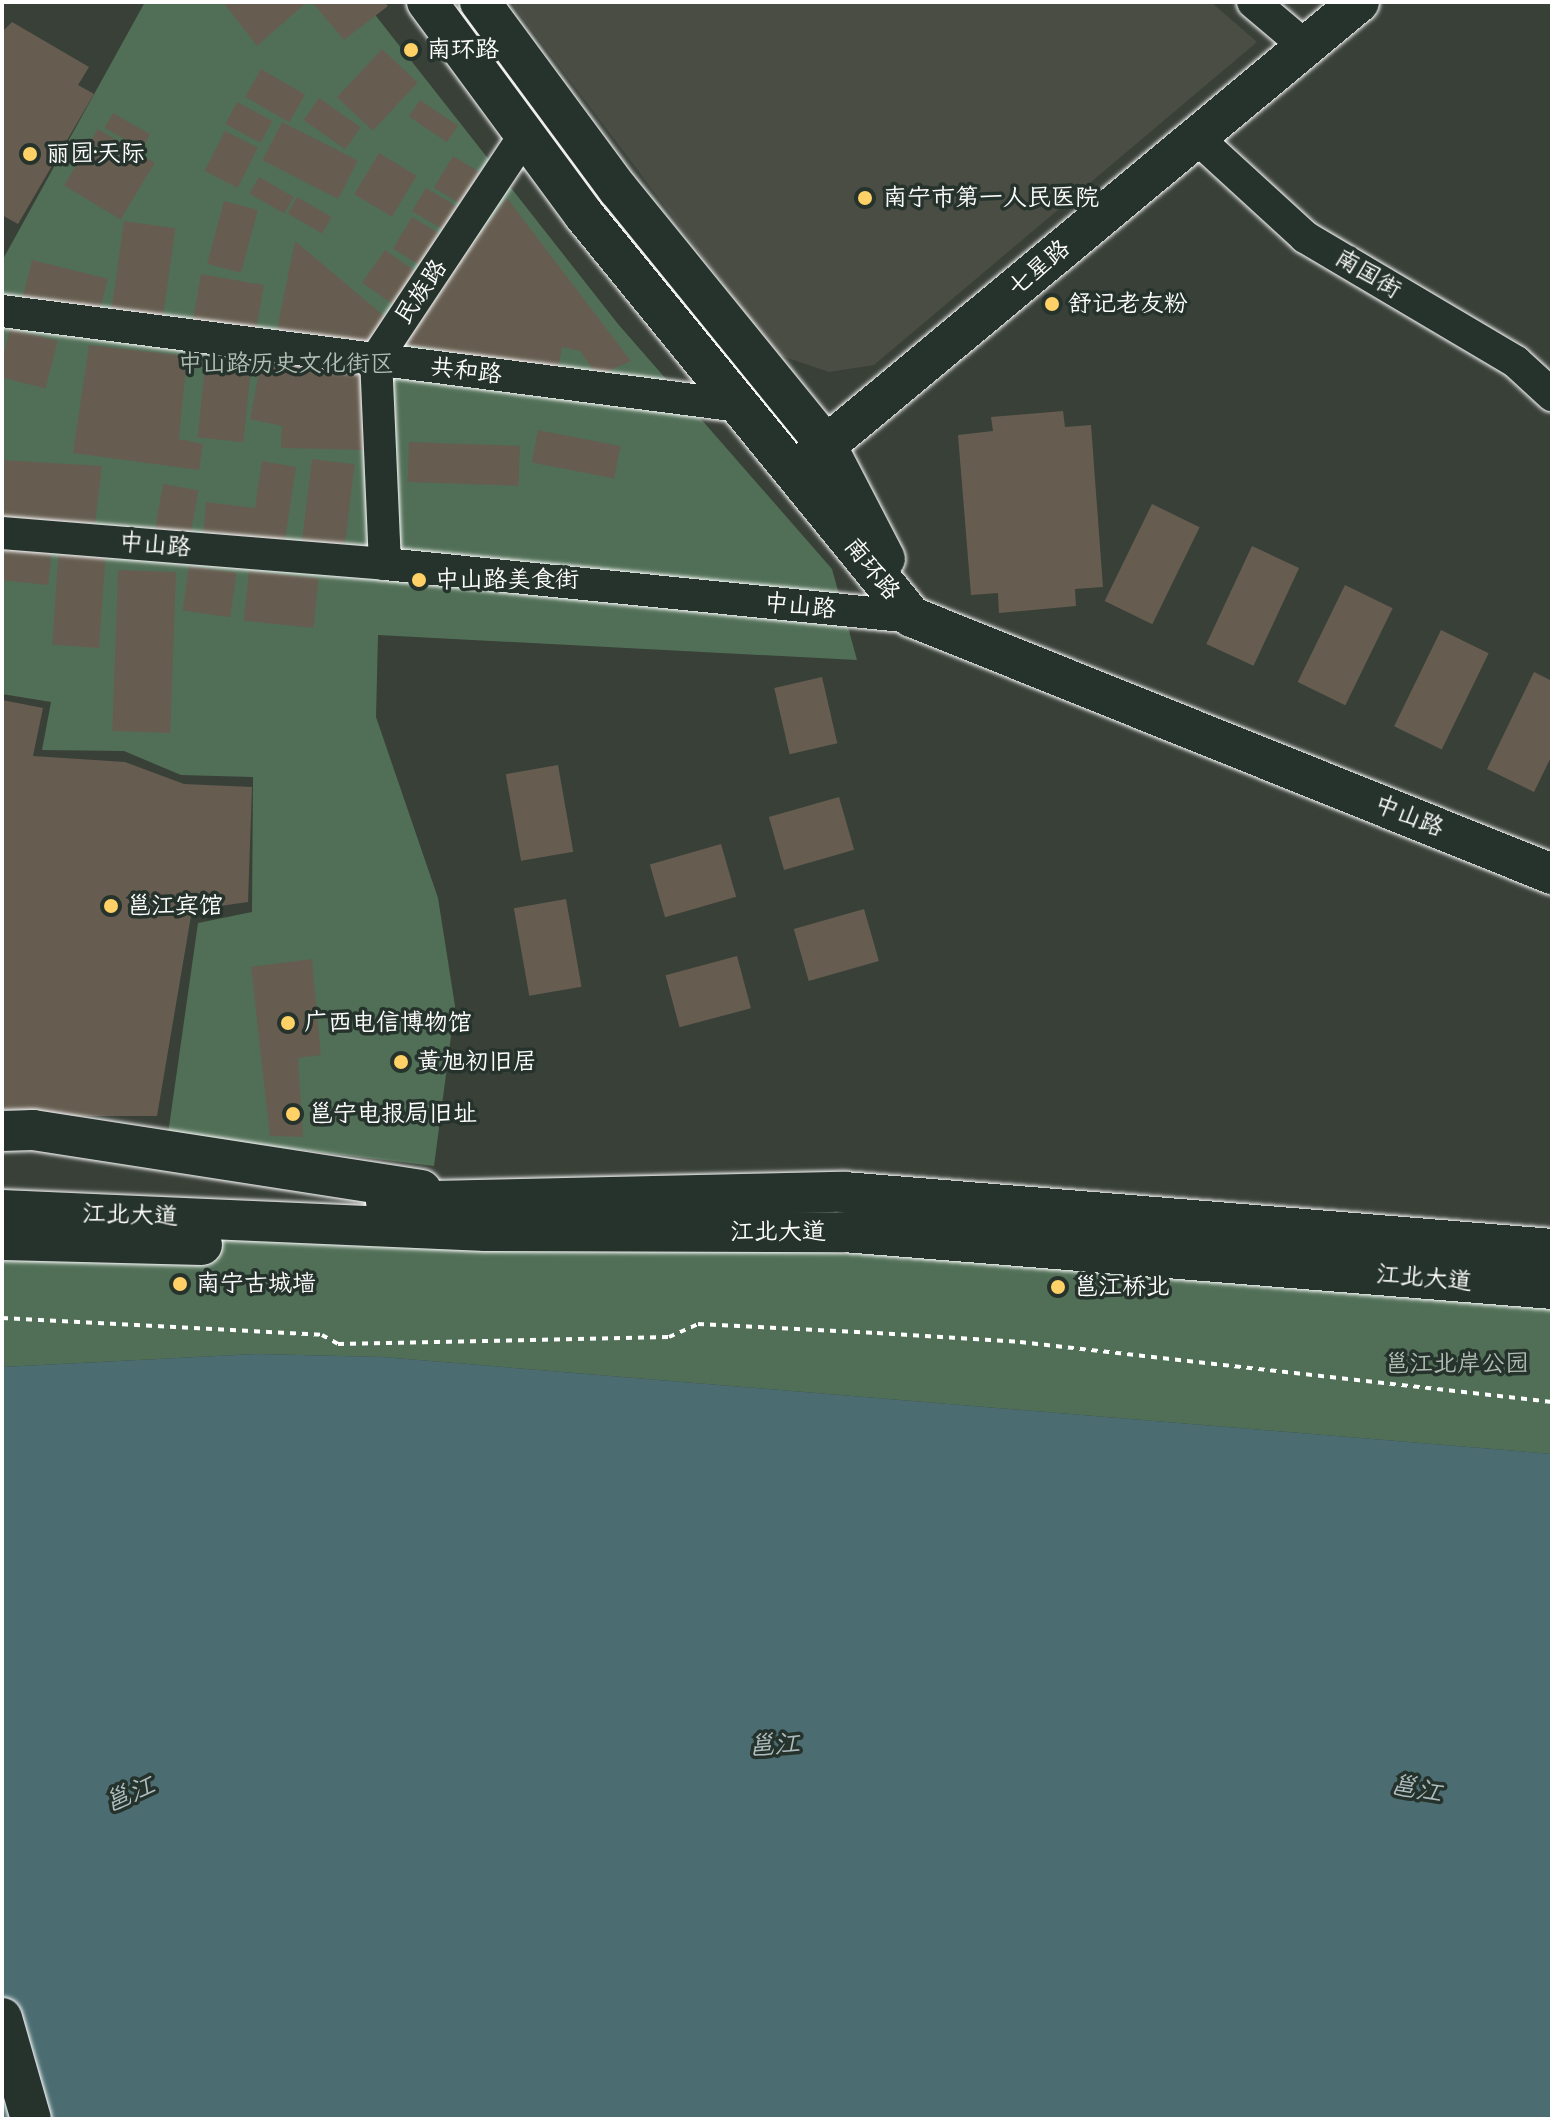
<!DOCTYPE html>
<meta charset="utf-8">
<style>
body{margin:0}
#map{position:relative;width:1554px;height:2121px;overflow:hidden;background:#394038;font-family:"Balsamiq Sans","LXGW WenKai TC",sans-serif}
div>[style]{position:absolute}
.built>*{inset:0;background:#4a4d43}
.green>*{inset:0;background:#516f57}
.water>*{inset:0;background:#4b6d71}
.building>*{inset:0;background:#665d50;transform-origin:0 0}
.path>*{height:4px;margin-top:-2px;transform-origin:0;background:repeating-linear-gradient(90deg,#fff 0 6px,transparent 0 12px)}
.roads{filter:drop-shadow(0 0 2px #fff) drop-shadow(0 0 2px #fff)}
.minor>*{height:32px;margin:-16px;padding:0 16px;transform-origin:16px;border-radius:16px;background:#26332d}
.major>*{height:40px;margin:-20px;padding:0 20px;transform-origin:20px;border-radius:20px;background:#26332d}
.dots>*{width:22px;height:22px;translate:-50% -50%;box-sizing:border-box;border:4px solid #26332d;border-radius:50%}
span{translate:-50% -50%;white-space:nowrap;text-align:center;line-height:1.15;-webkit-text-stroke:7px #26332d;paint-order:stroke}
.poi-label{font-size:24px;color:#fff}
.left{translate:0 -50%;text-align:left}
.street-label{font-size:24px;color:#fff}
.park-label{font-size:24px;color:#b1beb3}
.water-label{font-size:26px;color:#aebdbf;font-style:italic}
.frame{position:absolute;inset:0;border:4px solid #fff;pointer-events:none}
</style>
<div id="map">
<div class="built">
<div style="clip-path:polygon(511px 2px,1211px 2px,1257px 42px,874px 365px,829px 372px,776px 354px)"></div>
</div>
<div class="green">
<div style="clip-path:polygon(145px 2px,365px 2px,618px 324px,832px 569px,857px 660px,378px 635px,376px 717px,438px 898px,455px 1006px,434px 1166px,168px 1134px,198px 923px,252px 912px,253px 777px,181px 775px,124px 751px,42px 750px,51px 702px,2px 694px,2px 261px)"></div>
<div style="clip-path:polygon(2px 1210px,1552px 1289px,1552px 1454px,382px 1357px,258px 1354px,2px 1367px)"></div>
</div>
<div class="water">
<div style="clip-path:polygon(258px 1354px,382px 1357px,1552px 1454px,1552px 2119px,2px 2119px,2px 1367px)"></div>
</div>
<div class="building">
<div style="clip-path:polygon(223px 2px,307px 2px,257px 46px)"></div>
<div style="clip-path:polygon(312px 2px,384px 2px,388px 6px,344px 40px)"></div>
<div style="clip-path:polygon(12px 22px,89px 67px,78px 85px,94px 94px,18px 224px,2px 215px,2px 32px)"></div>
<div style="left:382px;top:49px;width:49px;height:66px;rotate:43deg"></div>
<div style="left:261px;top:69px;width:51px;height:32px;rotate:30deg"></div>
<div style="left:319px;top:98px;width:51px;height:27px;rotate:35deg"></div>
<div style="left:420px;top:100px;width:46px;height:20px;rotate:34deg"></div>
<div style="left:237px;top:102px;width:40px;height:25px;rotate:28deg"></div>
<div style="left:113px;top:113px;width:43px;height:17px;rotate:30deg"></div>
<div style="left:282px;top:122px;width:85px;height:43px;rotate:27deg"></div>
<div style="left:98px;top:129px;width:66px;height:66px;rotate:31deg"></div>
<div style="left:225px;top:131px;width:37px;height:45px;rotate:27deg"></div>
<div style="left:379px;top:153px;width:44px;height:48px;rotate:31deg"></div>
<div style="left:453px;top:156px;width:45px;height:37px;rotate:31deg"></div>
<div style="left:259px;top:177px;width:40px;height:19px;rotate:30deg"></div>
<div style="left:426px;top:188px;width:48px;height:27px;rotate:31deg"></div>
<div style="left:297px;top:197px;width:40px;height:19px;rotate:30deg"></div>
<div style="clip-path:polygon(507px 198px,631px 361px,597px 376px,580px 351px,562px 347px,558px 370px,398px 343px)"></div>
<div style="left:224px;top:201px;width:35px;height:65px;rotate:15deg"></div>
<div style="left:412px;top:217px;width:44px;height:37px;rotate:31deg"></div>
<div style="left:124px;top:221px;width:52px;height:97px;rotate:8deg"></div>
<div style="clip-path:polygon(295px 241px,390px 321px,372px 347px,276px 335px)"></div>
<div style="left:385px;top:250px;width:44px;height:40px;rotate:35deg"></div>
<div style="left:32px;top:260px;width:78px;height:40px;rotate:14deg"></div>
<div style="left:201px;top:274px;width:64px;height:49px;rotate:10deg"></div>
<div style="left:10px;top:329px;width:49px;height:49px;rotate:14deg"></div>
<div style="clip-path:polygon(89px 345px,187px 356px,179px 439px,203px 444px,199px 470px,73px 453px)"></div>
<div style="left:207px;top:348px;width:46px;height:90px;rotate:6deg"></div>
<div style="clip-path:polygon(263px 352px,367px 366px,366px 450px,281px 448px,282px 426px,250px 419px)"></div>
<div style="clip-path:polygon(1063px 411px,1065px 427px,1091px 425px,1103px 587px,1075px 589px,1076px 606px,999px 613px,998px 593px,971px 595px,958px 435px,993px 431px,991px 417px)"></div>
<div style="left:538px;top:430px;width:84px;height:33px;rotate:11deg"></div>
<div style="left:409px;top:442px;width:111px;height:40px;rotate:2deg"></div>
<div style="left:312px;top:459px;width:43px;height:90px;rotate:7deg"></div>
<div style="clip-path:polygon(2px 460px,102px 466px,94px 531px,2px 518px)"></div>
<div style="clip-path:polygon(262px 461px,296px 467px,284px 547px,203px 538px,206px 502px,255px 508px)"></div>
<div style="left:163px;top:484px;width:36px;height:49px;rotate:10deg"></div>
<div style="left:1152px;top:504px;width:53px;height:108px;rotate:26deg"></div>
<div style="left:1252px;top:546px;width:52px;height:108px;rotate:25deg"></div>
<div style="left:2px;top:547px;width:50px;height:33px;rotate:6deg"></div>
<div style="left:59px;top:547px;width:47px;height:98px;rotate:4deg"></div>
<div style="left:189px;top:566px;width:48px;height:45px;rotate:8deg"></div>
<div style="left:118px;top:570px;width:58px;height:161px;rotate:2deg"></div>
<div style="left:249px;top:571px;width:70px;height:50px;rotate:6deg"></div>
<div style="left:1345px;top:585px;width:53px;height:108px;rotate:26deg"></div>
<div style="left:1441px;top:630px;width:53px;height:107px;rotate:26deg"></div>
<div style="clip-path:polygon(1534px 672px,1552px 681px,1552px 755px,1534px 792px,1487px 769px)"></div>
<div style="left:822px;top:677px;width:68px;height:49px;rotate:77deg"></div>
<div style="clip-path:polygon(2px 700px,43px 708px,33px 756px,125px 762px,184px 784px,252px 787px,248px 902px,192px 910px,157px 1116px,2px 1116px)"></div>
<div style="left:558px;top:765px;width:88px;height:53px;rotate:80deg"></div>
<div style="left:839px;top:797px;width:55px;height:73px;rotate:74deg"></div>
<div style="left:721px;top:844px;width:55px;height:74px;rotate:74deg"></div>
<div style="left:566px;top:899px;width:89px;height:53px;rotate:80deg"></div>
<div style="left:864px;top:909px;width:54px;height:73px;rotate:74deg"></div>
<div style="left:737px;top:956px;width:54px;height:74px;rotate:75deg"></div>
<div style="clip-path:polygon(312px 959px,321px 1055px,298px 1058px,303px 1137px,270px 1136px,251px 967px)"></div>
</div>
<div class="path">
<div style="left:2px;top:1318px;width:320px;rotate:3deg"></div>
<div style="left:322px;top:1335px;width:18px;rotate:29deg"></div>
<div style="left:338px;top:1344px;width:331px;rotate:-1.2deg"></div>
<div style="left:669px;top:1337px;width:32px;rotate:-24deg"></div>
<div style="left:698px;top:1324px;width:179px;rotate:2.9deg"></div>
<div style="left:877px;top:1333px;width:143px;rotate:3.6deg"></div>
<div style="left:1020px;top:1342px;width:535px;rotate:6.43deg"></div>
</div>
<div class="roads">
<div class="minor">
<div style="left:1253px;top:2px;width:68px;rotate:40.2deg"></div>
<div style="left:1196px;top:137px;width:148px;rotate:42.5deg"></div>
<div style="left:1305px;top:237px;width:245px;rotate:30.6deg"></div>
<div style="left:1516px;top:362px;width:49px;rotate:42.5deg"></div>
<div style="left:2px;top:311px;width:744px;rotate:7.34deg"></div>
<div style="left:2px;top:533px;width:384px;rotate:4.6deg"></div>
<div style="left:385px;top:564px;width:530px;rotate:5.74deg"></div>
<div style="left:385px;top:564px;width:205px;rotate:-92.5deg"></div>
<div style="left:376px;top:359px;width:269px;rotate:-56.4deg"></div>
</div>
<div class="major">
<div style="left:427px;top:2px;width:265px;rotate:53.6deg"></div>
<div style="left:584px;top:215px;width:519px;rotate:50.79deg"></div>
<div style="left:912px;top:617px;width:690px;rotate:21.88deg"></div>
<div style="left:480px;top:2px;width:232px;rotate:53.6deg"></div>
<div style="left:618px;top:189px;width:330px;rotate:50.9deg"></div>
<div style="left:826px;top:445px;width:128px;rotate:62.6deg"></div>
<div style="left:806px;top:462px;width:719px;rotate:-39.75deg"></div>
<div style="left:2px;top:1131px;width:31px;rotate:-2deg"></div>
<div style="left:33px;top:1130px;width:393px;rotate:8.8deg"></div>
<div style="left:386px;top:1202px;width:458px;rotate:-1.3deg"></div>
<div style="left:844px;top:1192px;width:710px;rotate:4.6deg"></div>
<div style="left:2px;top:1210px;width:484px;rotate:2.5deg"></div>
<div style="left:486px;top:1231px;width:358px;rotate:0.2deg"></div>
<div style="left:844px;top:1232px;width:710px;rotate:4.6deg"></div>
<div style="left:2px;top:1240px;width:200px;rotate:1.4deg"></div>
<div style="left:2px;top:2018px;width:105px;rotate:74deg"></div>
</div>
</div>
<div class="dots">
<div style="left:411px;top:50px;background:#ffd166"></div>
<div style="left:30px;top:154px;background:#ffd166"></div>
<div style="left:865px;top:198px;background:#ffd166"></div>
<div style="left:1052px;top:304px;background:#ffd166"></div>
<div style="left:419px;top:580px;background:#ffd166"></div>
<div style="left:111px;top:906px;background:#ffd166"></div>
<div style="left:288px;top:1023px;background:#ffd166"></div>
<div style="left:401px;top:1062px;background:#ffd166"></div>
<div style="left:293px;top:1114px;background:#ffd166"></div>
<div style="left:180px;top:1284px;background:#ffd166"></div>
<div style="left:1058px;top:1287px;background:#ffd166"></div>
</div>
<div class="poi-label">
<span class="left" style="left:427px;top:50px">南环路</span>
<span class="left" style="left:46px;top:154px">丽园·天际</span>
<span class="left" style="left:883px;top:198px">南宁市第一人民医院</span>
<span class="left" style="left:1068px;top:304px">舒记老友粉</span>
<span class="left" style="left:435px;top:580px">中山路美食街</span>
<span class="left" style="left:127px;top:906px">邕江宾馆</span>
<span class="left" style="left:304px;top:1023px">广西电信博物馆</span>
<span class="left" style="left:417px;top:1062px">黄旭初旧居</span>
<span class="left" style="left:309px;top:1114px">邕宁电报局旧址</span>
<span class="left" style="left:196px;top:1284px">南宁古城墙</span>
<span class="left" style="left:1074px;top:1287px">邕江桥北</span>
</div>
<div class="street-label">
<span style="left:1039px;top:268px;rotate:-40deg">七星路</span>
<span style="left:1368px;top:274px;rotate:31deg">南国街</span>
<span style="left:421px;top:292px;rotate:-56deg">民族路</span>
<span style="left:466px;top:371px;rotate:7deg">共和路</span>
<span style="left:155px;top:545px;rotate:5deg">中山路</span>
<span style="left:872px;top:569px;rotate:51deg">南环路</span>
<span style="left:800px;top:606px;rotate:6deg">中山路</span>
<span style="left:1409px;top:816px;rotate:22deg">中山路</span>
<span style="left:130px;top:1215px;rotate:2deg">江北大道</span>
<span style="left:778px;top:1232px">江北大道</span>
<span style="left:1424px;top:1278px;rotate:5deg">江北大道</span>
</div>
<div class="park-label">
<span style="left:286px;top:364px">中山路历史文化街区</span>
<span style="left:1457px;top:1364px">邕江北岸公园</span>
</div>
<div class="water-label">
<span style="left:774px;top:1746px;rotate:-3deg">邕江</span>
<span style="left:1416px;top:1790px;rotate:11deg">邕江</span>
<span style="left:130px;top:1795px;rotate:-23deg">邕江</span>
</div>
<div class="frame"></div>
</div>
